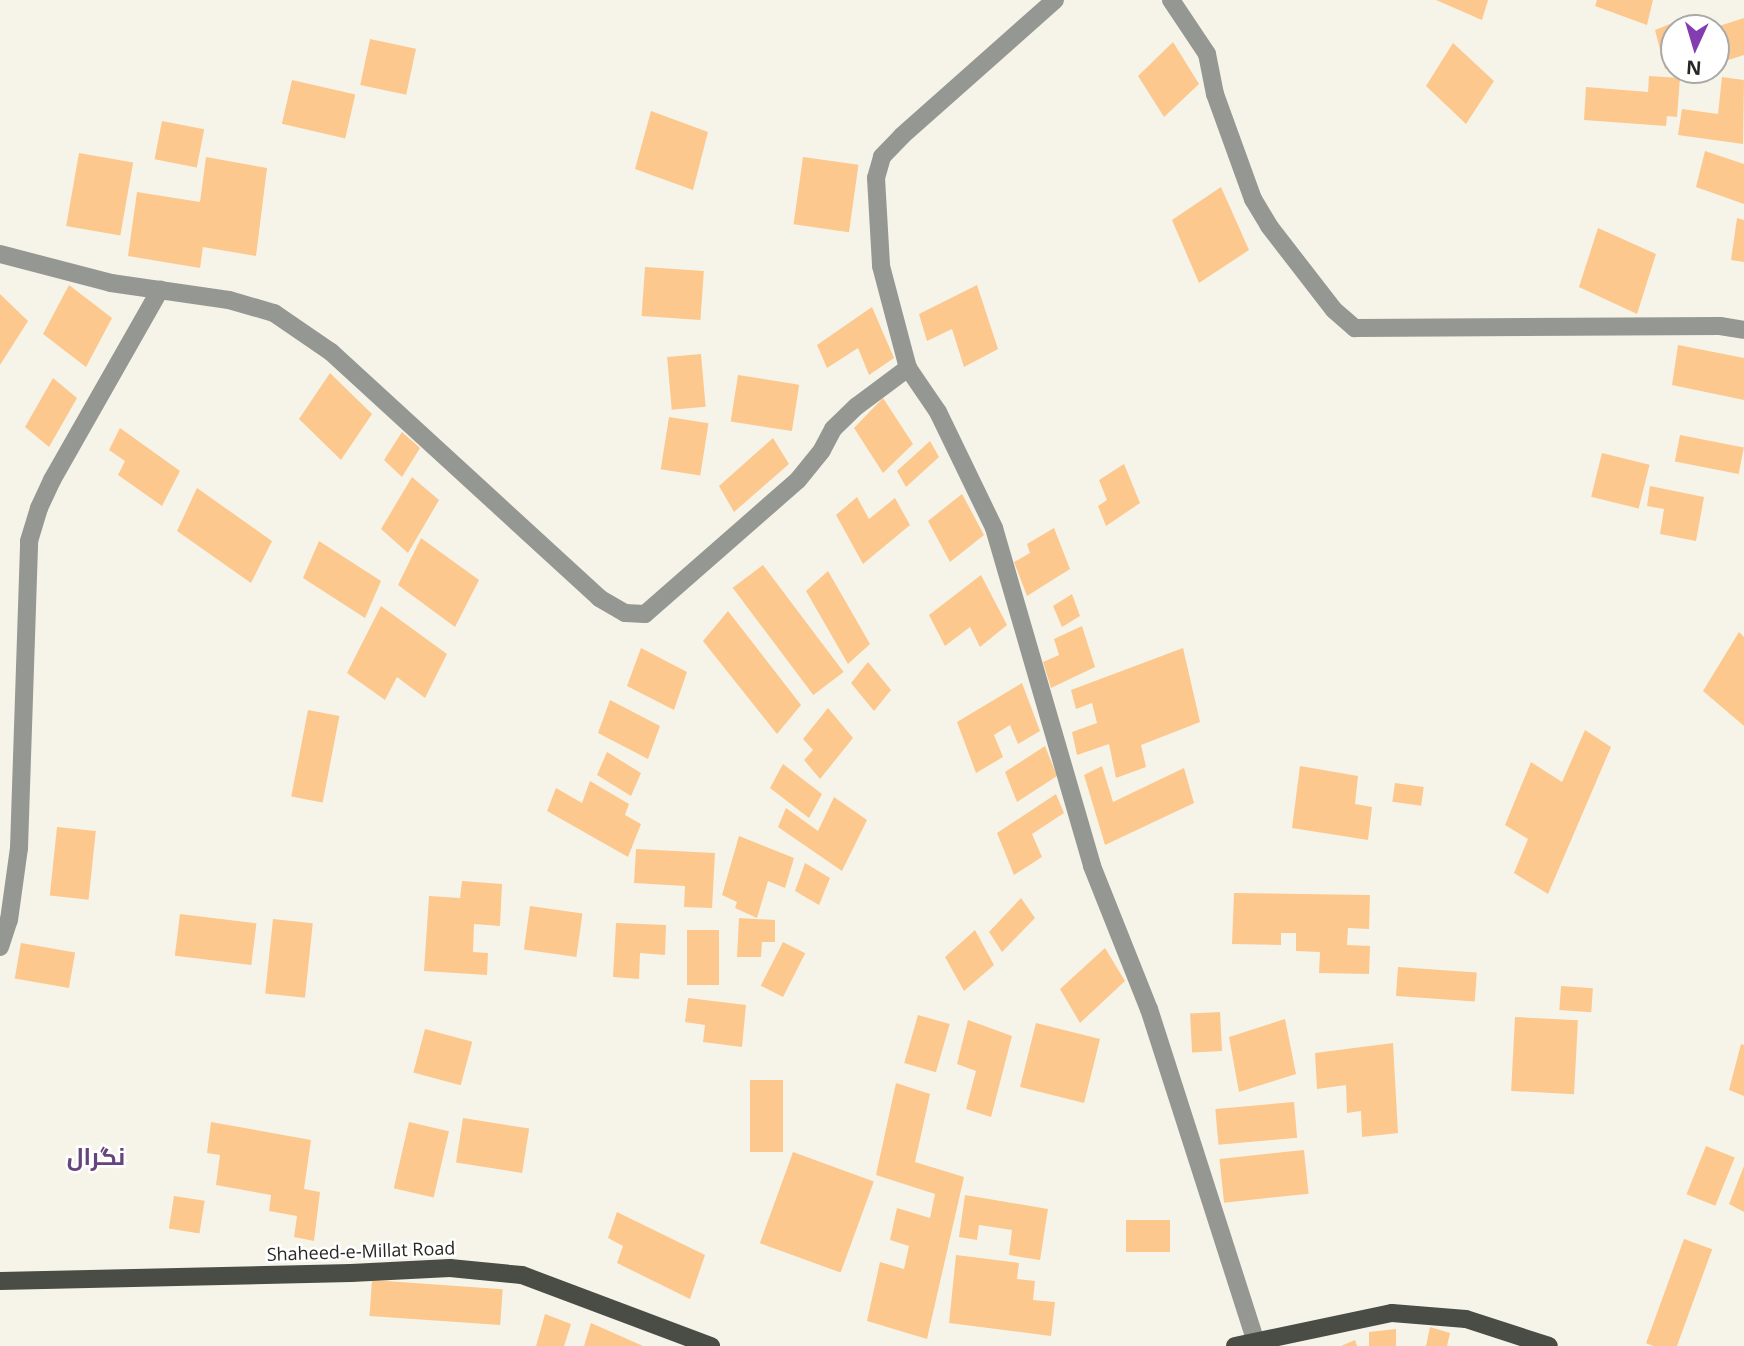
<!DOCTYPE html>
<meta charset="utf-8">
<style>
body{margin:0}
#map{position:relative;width:1744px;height:1346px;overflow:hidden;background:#f6f4e9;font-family:"Open Sans",Cairo,sans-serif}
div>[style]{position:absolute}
.building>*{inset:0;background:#fdc88d;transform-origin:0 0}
.minor>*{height:18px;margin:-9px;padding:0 9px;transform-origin:9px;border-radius:9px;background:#959793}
.major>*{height:18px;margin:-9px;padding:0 9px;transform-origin:9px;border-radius:9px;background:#4a4d46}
span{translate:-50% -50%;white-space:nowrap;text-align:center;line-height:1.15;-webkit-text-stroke:5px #fff;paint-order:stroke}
.street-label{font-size:18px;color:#282723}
.district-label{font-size:24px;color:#66447e;font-weight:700}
.north{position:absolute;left:1660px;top:14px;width:70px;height:70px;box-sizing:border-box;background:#fff;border:2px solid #a9a9a7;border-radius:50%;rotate:184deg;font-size:19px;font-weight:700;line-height:28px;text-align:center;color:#282723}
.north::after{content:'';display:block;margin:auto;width:24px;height:32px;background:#843db0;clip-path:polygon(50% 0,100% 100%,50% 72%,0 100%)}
</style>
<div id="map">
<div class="building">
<div style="clip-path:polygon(1436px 0,1488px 0,1482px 20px)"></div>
<div style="clip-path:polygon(1597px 0,1653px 0,1647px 25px,1595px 6px)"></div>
<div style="clip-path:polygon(1744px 18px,1744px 55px,1716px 64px,1716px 27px)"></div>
<div style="clip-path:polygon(1677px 21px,1674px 66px,1665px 69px,1655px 30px)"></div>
<div style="left:370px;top:39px;width:47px;height:47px;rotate:12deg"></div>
<div style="clip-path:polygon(1173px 42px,1199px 84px,1164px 117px,1138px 76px)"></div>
<div style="clip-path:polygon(1453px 43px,1494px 81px,1466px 124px,1426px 86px)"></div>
<div style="clip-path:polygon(1649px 76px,1680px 78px,1677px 117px,1667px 116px,1666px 126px,1584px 120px,1586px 87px,1648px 92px)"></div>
<div style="clip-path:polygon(1722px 77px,1744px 80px,1743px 144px,1678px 135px,1682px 109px,1718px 114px)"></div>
<div style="left:292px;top:80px;width:65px;height:45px;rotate:13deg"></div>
<div style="clip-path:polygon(651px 111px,708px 132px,693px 190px,635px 169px)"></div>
<div style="left:162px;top:121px;width:43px;height:39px;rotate:11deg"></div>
<div style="clip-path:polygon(1705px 151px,1744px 164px,1744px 204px,1696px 187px)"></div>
<div style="left:79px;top:153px;width:55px;height:74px;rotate:10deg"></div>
<div style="clip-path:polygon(206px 157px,267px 168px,256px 256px,203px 247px,200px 268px,128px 256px,137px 192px,200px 202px)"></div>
<div style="left:803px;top:157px;width:56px;height:68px;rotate:8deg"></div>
<div style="clip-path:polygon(1221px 187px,1249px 250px,1199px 283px,1172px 220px)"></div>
<div style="clip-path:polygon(1737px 218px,1744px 220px,1744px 262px,1731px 260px)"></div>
<div style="clip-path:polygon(1598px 228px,1656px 254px,1637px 314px,1579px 287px)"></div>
<div style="left:645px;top:267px;width:59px;height:49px;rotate:4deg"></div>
<div style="clip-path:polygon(69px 285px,112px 318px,86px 367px,43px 334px)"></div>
<div style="clip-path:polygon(977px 285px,998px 349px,964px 367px,952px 329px,927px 341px,919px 314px)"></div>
<div style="clip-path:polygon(0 294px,28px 321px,0 365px)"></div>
<div style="clip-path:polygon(872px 307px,894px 358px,869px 375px,858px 348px,827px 368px,817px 345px)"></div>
<div style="clip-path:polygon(1678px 345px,1744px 358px,1744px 400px,1672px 385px)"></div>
<div style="left:701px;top:354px;width:53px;height:34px;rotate:85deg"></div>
<div style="clip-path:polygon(330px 373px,372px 414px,341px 460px,299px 419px)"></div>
<div style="left:738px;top:375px;width:62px;height:47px;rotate:9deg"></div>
<div style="clip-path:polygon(53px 378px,77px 398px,49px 447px,25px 427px)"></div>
<div style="clip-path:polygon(883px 398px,913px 444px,883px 473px,854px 428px)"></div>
<div style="left:669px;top:417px;width:40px;height:53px;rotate:9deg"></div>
<div style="clip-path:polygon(120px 428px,180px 471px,162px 506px,118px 475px,125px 461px,109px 450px)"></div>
<div style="clip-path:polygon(402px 432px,420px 448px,402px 477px,384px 460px)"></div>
<div style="left:1680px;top:435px;width:65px;height:27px;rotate:11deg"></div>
<div style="clip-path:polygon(773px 438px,789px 464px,734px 512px,719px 486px)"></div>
<div style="clip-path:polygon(930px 441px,939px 457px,906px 487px,897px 471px)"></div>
<div style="left:1602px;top:453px;width:49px;height:45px;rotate:14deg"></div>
<div style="clip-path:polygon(1124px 464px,1140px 503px,1106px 526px,1098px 506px,1107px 500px,1099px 480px)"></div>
<div style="clip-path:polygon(412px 477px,439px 500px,408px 553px,381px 529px)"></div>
<div style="clip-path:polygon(1650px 486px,1704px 497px,1696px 541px,1660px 534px,1664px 509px,1647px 506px)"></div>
<div style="clip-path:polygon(197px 488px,272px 541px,251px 583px,177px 531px)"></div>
<div style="clip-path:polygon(962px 494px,984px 535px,950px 562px,928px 521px)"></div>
<div style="clip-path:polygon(857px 497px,869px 519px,895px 498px,910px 525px,863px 564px,836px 515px)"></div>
<div style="clip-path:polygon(1054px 528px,1070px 569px,1027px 596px,1014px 562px,1030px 553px,1027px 544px)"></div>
<div style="clip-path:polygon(421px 538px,479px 580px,455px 627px,398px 585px)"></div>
<div style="clip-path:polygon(319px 541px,381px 581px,365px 618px,303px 578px)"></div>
<div style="left:763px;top:565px;width:134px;height:38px;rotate:53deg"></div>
<div style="clip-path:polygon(828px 571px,870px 644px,848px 664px,806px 591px)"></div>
<div style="clip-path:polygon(981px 575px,1007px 625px,980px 647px,970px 627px,945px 646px,929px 615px)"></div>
<div style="clip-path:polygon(1072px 594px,1080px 616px,1062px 627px,1053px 606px)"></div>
<div style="clip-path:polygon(381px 606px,447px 654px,425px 698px,397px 677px,385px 700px,347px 673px)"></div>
<div style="clip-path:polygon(728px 611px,801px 705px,777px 734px,703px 641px)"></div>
<div style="clip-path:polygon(1082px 626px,1095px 667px,1051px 688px,1043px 662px,1059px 655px,1054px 639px)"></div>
<div style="clip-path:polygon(1739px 632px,1744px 637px,1744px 726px,1703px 691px)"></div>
<div style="clip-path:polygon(641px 648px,687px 672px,674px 710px,627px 686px)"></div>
<div style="clip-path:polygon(1183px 648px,1200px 722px,1141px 745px,1146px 767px,1116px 778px,1109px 744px,1077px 755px,1072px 732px,1097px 723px,1092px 703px,1076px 709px,1071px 690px)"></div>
<div style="clip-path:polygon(868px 662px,891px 690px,874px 711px,851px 683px)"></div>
<div style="clip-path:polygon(1022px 683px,1040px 731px,1018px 744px,1010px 725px,994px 735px,1003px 757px,976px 773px,957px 722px)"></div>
<div style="clip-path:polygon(610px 700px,660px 726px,648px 759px,598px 733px)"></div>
<div style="clip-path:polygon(828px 708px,853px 738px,820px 779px,804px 760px,813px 750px,803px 739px)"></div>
<div style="left:308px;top:710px;width:32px;height:88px;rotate:11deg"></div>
<div style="clip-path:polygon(1585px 730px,1611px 747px,1548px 894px,1514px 873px,1528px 839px,1505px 825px,1531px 762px,1562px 782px)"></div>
<div style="clip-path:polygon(1045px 746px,1057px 776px,1017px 802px,1005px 772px)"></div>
<div style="clip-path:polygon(607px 752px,641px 773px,631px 796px,597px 775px)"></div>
<div style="clip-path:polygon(783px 764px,822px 794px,809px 818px,770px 788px)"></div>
<div style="clip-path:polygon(1102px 766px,1113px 802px,1184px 768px,1194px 803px,1105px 845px,1084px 775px)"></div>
<div style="clip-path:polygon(1300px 766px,1358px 776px,1355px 804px,1372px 807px,1368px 840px,1292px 828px)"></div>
<div style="clip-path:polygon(590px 781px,629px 804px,625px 815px,641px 824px,628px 857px,547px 811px,556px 788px,582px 803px)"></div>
<div style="left:1395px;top:783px;width:29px;height:19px;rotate:8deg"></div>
<div style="clip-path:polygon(1056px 794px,1064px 813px,1032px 834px,1042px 857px,1014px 875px,997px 833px)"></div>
<div style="clip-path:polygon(834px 797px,867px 820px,842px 871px,778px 827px,786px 808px,818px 831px)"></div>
<div style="left:57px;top:827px;width:39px;height:69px;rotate:6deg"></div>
<div style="clip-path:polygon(739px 836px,794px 858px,785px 888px,768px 881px,757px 918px,735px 908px,737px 902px,722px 895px)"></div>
<div style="clip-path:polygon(636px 849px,715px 853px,712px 908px,684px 907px,685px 886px,634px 883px)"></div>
<div style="clip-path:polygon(805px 863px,830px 878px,819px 905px,795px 891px)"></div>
<div style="clip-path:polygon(462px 881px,502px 884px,500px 926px,474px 924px,473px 952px,488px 953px,487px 975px,424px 971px,429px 896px,460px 898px)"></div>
<div style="clip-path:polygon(1234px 893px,1370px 895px,1369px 929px,1348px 928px,1347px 945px,1370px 946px,1369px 974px,1319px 973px,1320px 952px,1296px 951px,1296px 933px,1281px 933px,1281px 945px,1232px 944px)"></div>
<div style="clip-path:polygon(1021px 898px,1035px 918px,1002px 952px,989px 932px)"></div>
<div style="left:530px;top:906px;width:53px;height:44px;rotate:8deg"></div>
<div style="left:180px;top:914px;width:77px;height:42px;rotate:7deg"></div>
<div style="clip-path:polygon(739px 918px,775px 920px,775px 942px,762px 942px,761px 957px,737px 957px)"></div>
<div style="left:273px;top:919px;width:40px;height:75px;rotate:6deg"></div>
<div style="clip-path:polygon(616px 923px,666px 925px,665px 955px,640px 953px,639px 979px,613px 977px)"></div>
<div style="left:687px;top:930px;width:32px;height:55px"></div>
<div style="clip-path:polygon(975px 930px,994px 965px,964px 991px,945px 957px)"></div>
<div style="left:783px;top:942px;width:25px;height:49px;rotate:27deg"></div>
<div style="left:21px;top:943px;width:55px;height:36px;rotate:10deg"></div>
<div style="clip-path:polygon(1105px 948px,1125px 981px,1080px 1023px,1060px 989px)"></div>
<div style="left:1398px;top:967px;width:79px;height:29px;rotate:4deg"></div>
<div style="left:1561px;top:986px;width:32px;height:24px;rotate:4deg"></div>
<div style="clip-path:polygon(688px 998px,746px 1005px,742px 1047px,703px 1042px,705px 1025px,685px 1022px)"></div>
<div style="left:1220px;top:1012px;width:39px;height:30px;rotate:87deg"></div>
<div style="left:918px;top:1015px;width:33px;height:50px;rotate:16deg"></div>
<div style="left:1515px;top:1017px;width:63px;height:74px;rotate:3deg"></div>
<div style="clip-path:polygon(1285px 1019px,1296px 1074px,1239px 1092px,1229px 1037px)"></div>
<div style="clip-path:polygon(968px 1020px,1012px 1036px,991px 1117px,966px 1109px,976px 1071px,957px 1064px)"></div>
<div style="left:1036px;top:1023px;width:66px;height:66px;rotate:14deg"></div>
<div style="left:425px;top:1029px;width:49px;height:45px;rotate:15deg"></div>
<div style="clip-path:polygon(1393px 1043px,1398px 1133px,1362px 1137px,1361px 1111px,1347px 1113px,1346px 1085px,1317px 1089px,1315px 1053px)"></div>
<div style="clip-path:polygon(1741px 1044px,1744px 1045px,1744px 1096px,1729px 1090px)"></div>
<div style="left:750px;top:1080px;width:33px;height:72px"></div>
<div style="clip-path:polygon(896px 1083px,930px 1094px,915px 1162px,964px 1177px,927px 1339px,867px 1321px,880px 1262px,904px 1269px,909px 1246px,890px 1240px,897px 1208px,930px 1218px,935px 1194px,876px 1175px)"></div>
<div style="left:1294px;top:1102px;width:36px;height:79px;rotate:85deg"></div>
<div style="left:463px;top:1118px;width:67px;height:45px;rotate:9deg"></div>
<div style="clip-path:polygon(211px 1122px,311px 1140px,304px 1189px,320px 1192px,314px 1241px,294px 1237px,297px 1216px,269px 1211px,271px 1195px,216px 1185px,220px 1155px,207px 1153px)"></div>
<div style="left:409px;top:1122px;width:41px;height:68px;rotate:13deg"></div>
<div style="left:1706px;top:1146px;width:31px;height:52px;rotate:22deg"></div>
<div style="left:1304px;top:1150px;width:44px;height:85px;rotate:84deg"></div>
<div style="left:793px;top:1152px;width:86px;height:97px;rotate:20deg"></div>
<div style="clip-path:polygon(1744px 1166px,1744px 1212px,1729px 1204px)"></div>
<div style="clip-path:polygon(965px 1195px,1048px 1209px,1040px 1260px,1009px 1255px,1012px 1230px,979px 1225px,977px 1240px,959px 1237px)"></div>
<div style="left:174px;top:1196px;width:31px;height:33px;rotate:9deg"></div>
<div style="clip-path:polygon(617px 1212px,705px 1255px,690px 1299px,617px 1263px,623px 1246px,608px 1238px)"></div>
<div style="left:1170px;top:1220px;width:32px;height:44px;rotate:90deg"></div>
<div style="left:1684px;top:1239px;width:30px;height:111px;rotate:20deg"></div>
<div style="clip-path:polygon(956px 1255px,1019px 1263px,1017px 1279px,1035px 1281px,1033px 1300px,1055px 1302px,1051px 1336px,949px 1323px)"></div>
<div style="left:372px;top:1280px;width:131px;height:36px;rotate:4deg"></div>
<div style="clip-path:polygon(545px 1314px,571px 1324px,564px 1346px,536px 1346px)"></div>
<div style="clip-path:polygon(591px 1323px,643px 1346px,584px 1346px)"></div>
<div style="clip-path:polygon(1430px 1327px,1450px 1333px,1447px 1346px,1426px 1346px)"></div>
<div style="clip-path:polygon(1396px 1329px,1396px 1346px,1369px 1346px,1369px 1332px)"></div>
<div style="clip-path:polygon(1355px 1340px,1357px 1346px,1341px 1346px)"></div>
</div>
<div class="minor">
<div style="left:1055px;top:0;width:205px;rotate:138.4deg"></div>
<div style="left:902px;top:136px;width:29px;rotate:134deg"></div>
<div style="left:882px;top:157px;width:22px;rotate:106deg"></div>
<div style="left:876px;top:178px;width:88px;rotate:86.7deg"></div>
<div style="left:881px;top:266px;width:106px;rotate:75.2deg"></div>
<div style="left:908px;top:368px;width:53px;rotate:55.7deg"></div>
<div style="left:938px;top:412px;width:129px;rotate:64.2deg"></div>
<div style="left:994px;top:528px;width:352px;rotate:73.8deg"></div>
<div style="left:1092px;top:866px;width:154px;rotate:68.3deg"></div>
<div style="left:1149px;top:1009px;width:351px;rotate:72.2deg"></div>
<div style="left:1171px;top:0;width:65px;rotate:56.3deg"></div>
<div style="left:1207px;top:54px;width:41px;rotate:78.7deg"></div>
<div style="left:1215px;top:94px;width:112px;rotate:70.1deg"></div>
<div style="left:1253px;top:199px;width:31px;rotate:59deg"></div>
<div style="left:1269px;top:226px;width:106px;rotate:52.3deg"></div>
<div style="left:1334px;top:310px;width:28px;rotate:41deg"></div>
<div style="left:1355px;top:328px;width:365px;rotate:-0.3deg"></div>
<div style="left:1720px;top:326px;width:24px;rotate:9deg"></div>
<div style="left:0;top:254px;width:115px;rotate:14.6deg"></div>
<div style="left:111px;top:283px;width:119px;rotate:8.2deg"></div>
<div style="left:229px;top:300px;width:47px;rotate:16.1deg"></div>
<div style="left:274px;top:313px;width:69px;rotate:34.4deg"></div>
<div style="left:331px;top:352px;width:364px;rotate:42.5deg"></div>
<div style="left:599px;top:598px;width:30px;rotate:30deg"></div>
<div style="left:625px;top:613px;width:20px;rotate:3deg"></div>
<div style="left:645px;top:614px;width:203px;rotate:-41.2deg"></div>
<div style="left:798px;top:480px;width:38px;rotate:-51deg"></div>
<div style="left:822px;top:450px;width:24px;rotate:-62deg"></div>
<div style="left:833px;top:429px;width:33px;rotate:-44deg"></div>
<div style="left:857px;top:406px;width:64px;rotate:-36.7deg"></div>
<div style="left:0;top:947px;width:28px;rotate:-72deg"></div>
<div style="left:9px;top:920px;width:73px;rotate:-82.1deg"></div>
<div style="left:19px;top:848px;width:307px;rotate:-88.1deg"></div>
<div style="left:29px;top:541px;width:34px;rotate:-73deg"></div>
<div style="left:39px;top:508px;width:31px;rotate:-65deg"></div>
<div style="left:52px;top:480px;width:219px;rotate:-60.4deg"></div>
</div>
<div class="major">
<div style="left:0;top:1281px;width:351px;rotate:-1.3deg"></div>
<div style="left:351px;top:1273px;width:99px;rotate:-2.9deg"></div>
<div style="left:450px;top:1268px;width:72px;rotate:5.6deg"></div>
<div style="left:522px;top:1275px;width:202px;rotate:20.6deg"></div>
<div style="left:1235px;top:1346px;width:160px;rotate:-11.9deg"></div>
<div style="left:1392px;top:1313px;width:74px;rotate:4.6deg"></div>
<div style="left:1466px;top:1319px;width:87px;rotate:18deg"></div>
</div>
<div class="street-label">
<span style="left:361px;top:1251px;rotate:-2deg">Shaheed-e-Millat Road</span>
</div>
<div class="district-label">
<span style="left:96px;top:1156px">نگرال</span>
</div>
<div class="north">N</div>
</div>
